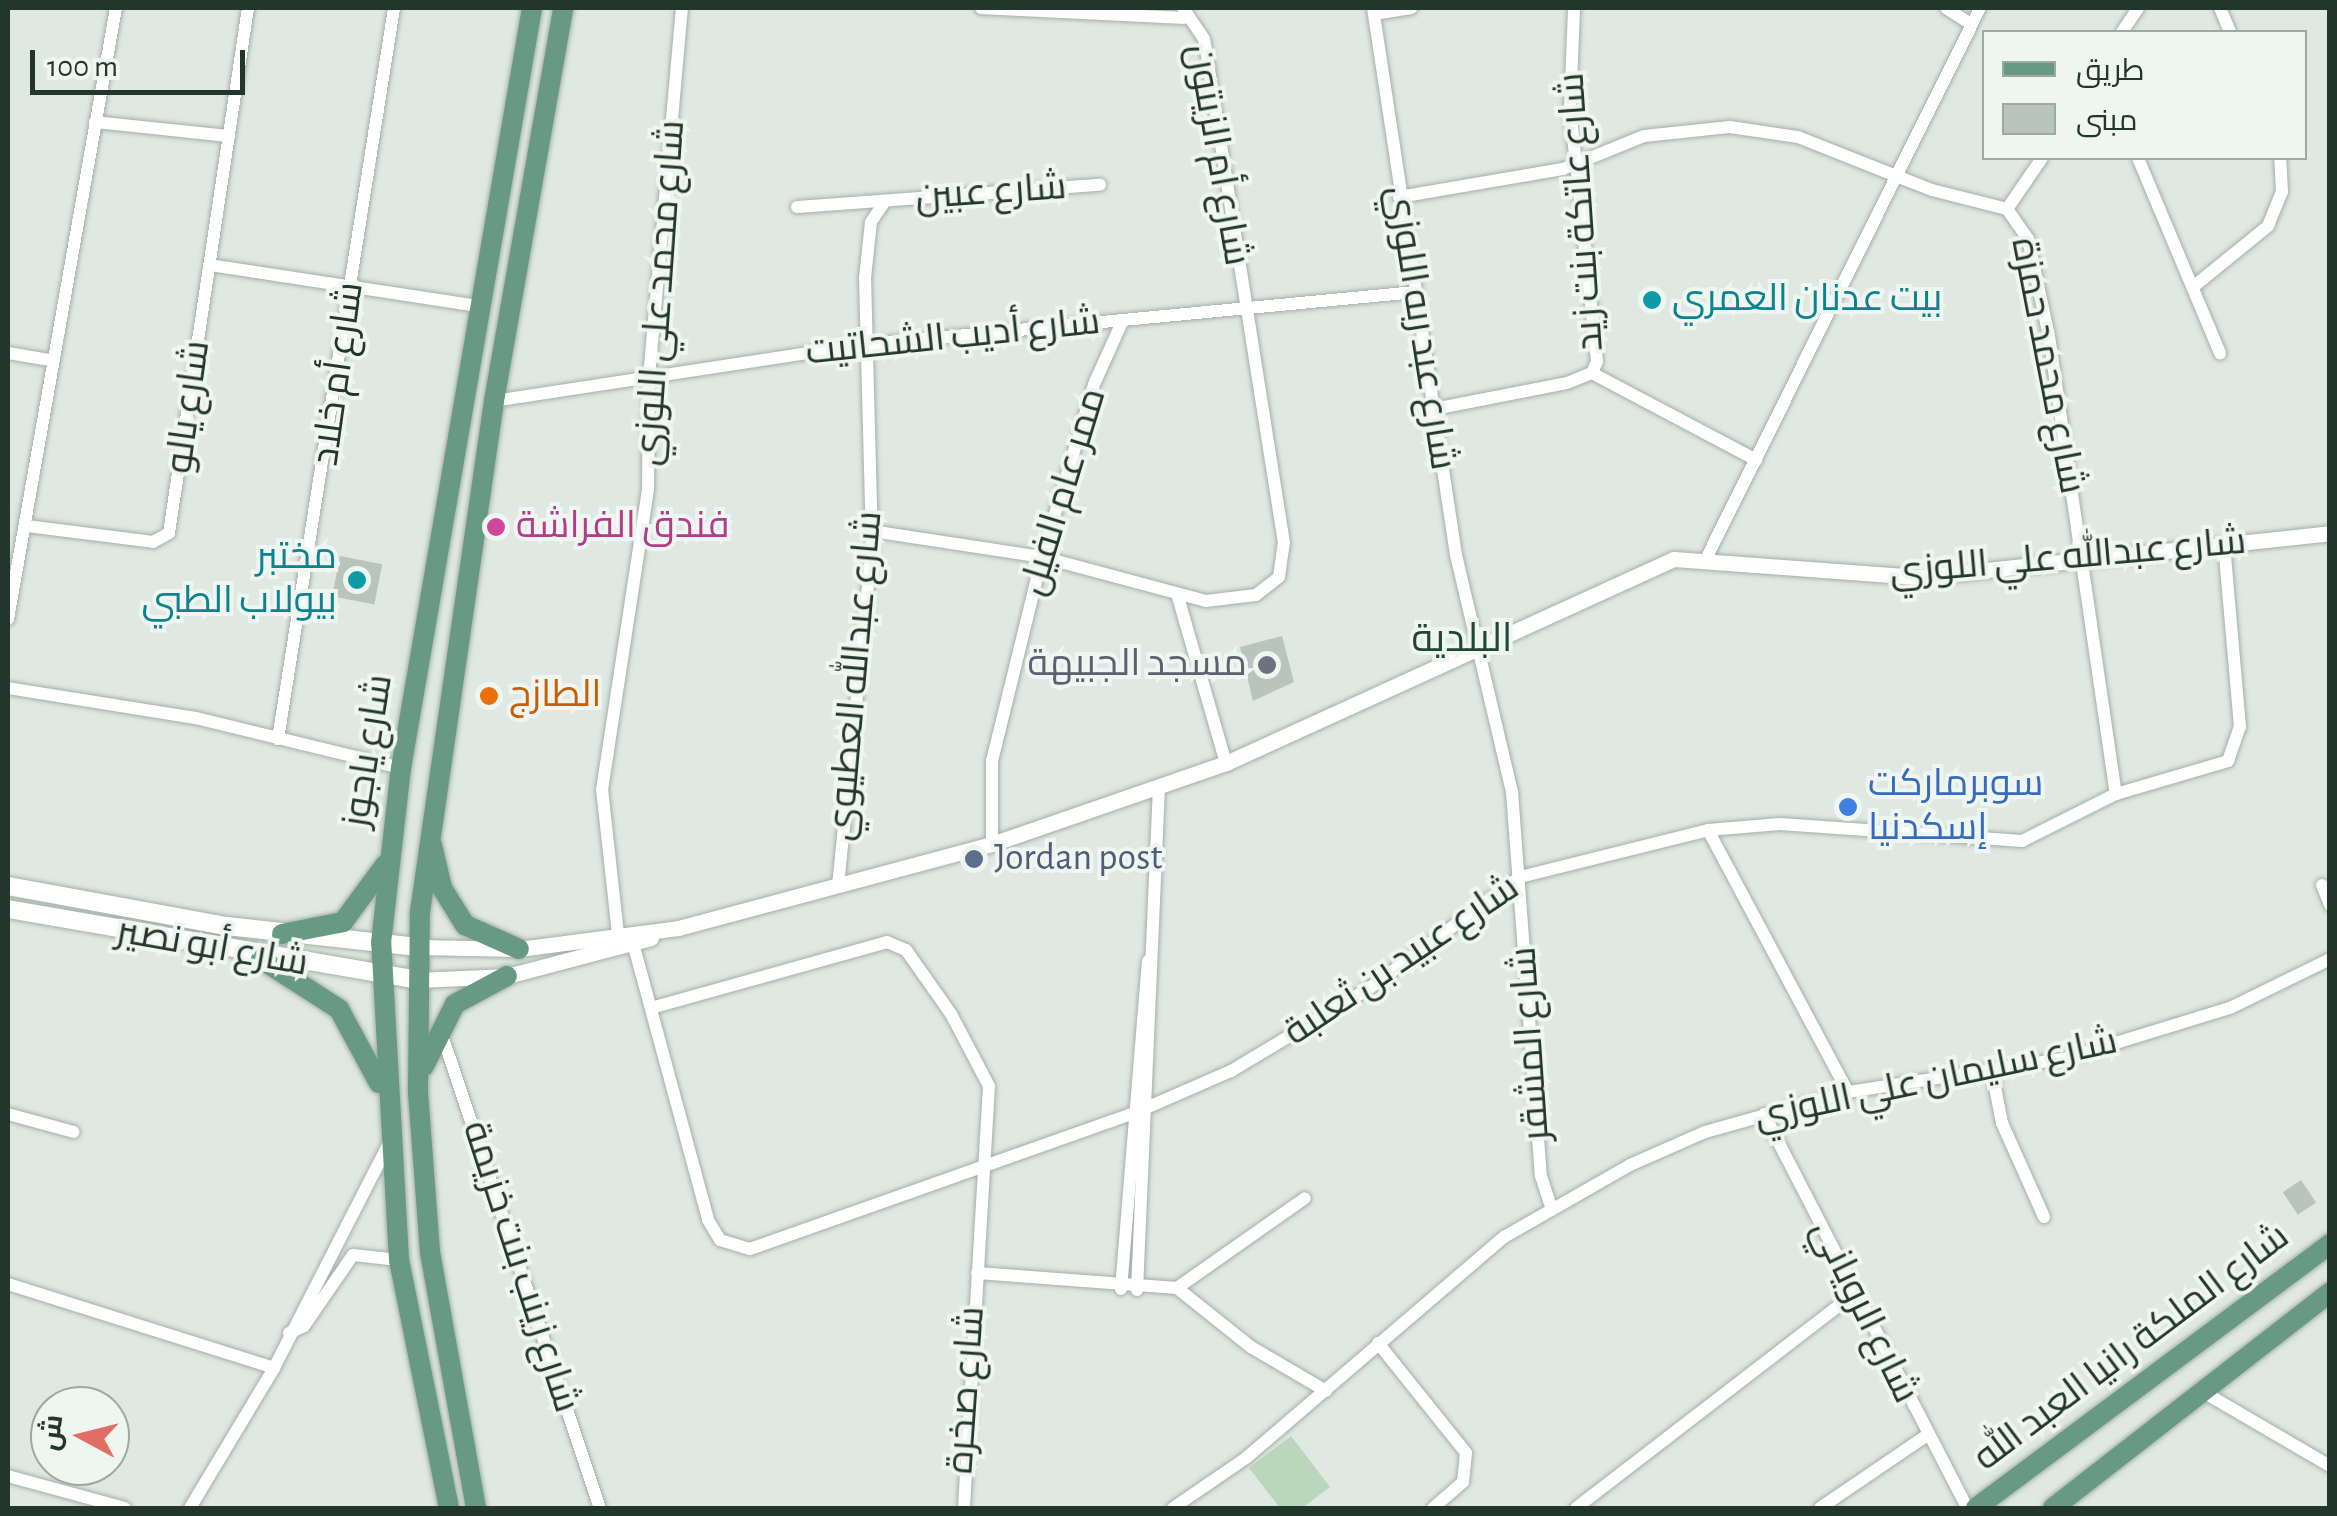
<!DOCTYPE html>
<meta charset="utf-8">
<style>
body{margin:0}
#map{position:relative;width:2337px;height:1516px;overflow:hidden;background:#dfe8e2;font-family:"Alegreya Sans",Cairo,sans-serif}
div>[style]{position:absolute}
.green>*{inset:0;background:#bad7bd}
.building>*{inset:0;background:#b8c5be;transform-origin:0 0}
.roads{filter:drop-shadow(0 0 2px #a3afa8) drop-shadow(0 0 2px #a3afa8)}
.minor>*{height:12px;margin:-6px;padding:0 6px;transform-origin:6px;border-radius:6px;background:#fff}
.tertiary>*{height:15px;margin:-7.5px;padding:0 7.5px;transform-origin:7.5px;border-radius:7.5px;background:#fff}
.secondary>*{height:18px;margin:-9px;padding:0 9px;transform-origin:9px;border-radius:9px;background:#fff}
.primary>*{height:20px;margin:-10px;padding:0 10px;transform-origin:10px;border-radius:10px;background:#689984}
.dots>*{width:28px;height:28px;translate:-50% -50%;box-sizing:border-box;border:5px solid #eff5f1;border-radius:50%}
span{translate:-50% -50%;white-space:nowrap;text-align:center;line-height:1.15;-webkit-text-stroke:8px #eff5f1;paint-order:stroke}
.street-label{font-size:38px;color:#22362d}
.culture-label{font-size:38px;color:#0d838f}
.left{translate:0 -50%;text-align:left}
.right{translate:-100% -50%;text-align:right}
.hotel-label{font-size:38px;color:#b23c85}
.worship-label{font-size:38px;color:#5b616d}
.food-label{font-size:38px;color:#c56008}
.shop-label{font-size:38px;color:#366cbe}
.service-label{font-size:38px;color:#4e5e75}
.neighbourhood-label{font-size:40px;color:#214536}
.frame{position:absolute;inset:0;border:10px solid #22362d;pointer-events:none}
.legend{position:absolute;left:1982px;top:30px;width:325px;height:130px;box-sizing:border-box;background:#eff5f1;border:2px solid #9da9a3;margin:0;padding:12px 18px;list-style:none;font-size:30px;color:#22362d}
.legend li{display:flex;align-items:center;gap:20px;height:50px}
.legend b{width:50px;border:2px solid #9da9a3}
.north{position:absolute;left:30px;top:1386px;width:100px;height:100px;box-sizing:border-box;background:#eff5f1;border:2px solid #9da9a3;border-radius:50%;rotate:277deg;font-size:28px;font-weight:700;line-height:40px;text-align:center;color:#22362d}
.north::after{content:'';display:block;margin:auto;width:35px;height:45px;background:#e16d64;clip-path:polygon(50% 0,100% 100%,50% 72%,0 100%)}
.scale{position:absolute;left:30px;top:50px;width:215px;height:45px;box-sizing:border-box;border:5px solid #22362d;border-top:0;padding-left:12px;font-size:30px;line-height:35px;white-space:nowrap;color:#22362d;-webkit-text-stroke:8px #eff5f1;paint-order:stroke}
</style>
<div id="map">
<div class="green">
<div style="clip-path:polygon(1291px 1436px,1330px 1487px,1302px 1508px,1280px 1508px,1249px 1468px)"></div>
</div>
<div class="building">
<div style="left:340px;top:556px;width:43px;height:41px;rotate:11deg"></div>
<div style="clip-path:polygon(1282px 636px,1294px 682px,1253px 701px,1240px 647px)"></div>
<div style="left:2301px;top:1180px;width:27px;height:22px;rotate:56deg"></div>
</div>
<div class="roads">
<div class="minor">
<div style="left:981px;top:8px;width:203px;rotate:2.8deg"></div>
<div style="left:1373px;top:8px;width:553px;rotate:81.37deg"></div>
<div style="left:1456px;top:555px;width:244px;rotate:76.7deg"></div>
<div style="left:1512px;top:792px;width:385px;rotate:85.7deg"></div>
<div style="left:1541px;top:1176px;width:29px;rotate:72deg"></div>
<div style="left:1946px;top:8px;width:30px;rotate:33deg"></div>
<div style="left:2220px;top:8px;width:26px;rotate:67deg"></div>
<div style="left:1374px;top:14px;width:38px;rotate:-9deg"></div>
<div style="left:2122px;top:32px;width:29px;rotate:-56deg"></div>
<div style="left:95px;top:122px;width:135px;rotate:6deg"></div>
<div style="left:2138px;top:158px;width:212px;rotate:67.2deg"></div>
<div style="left:1399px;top:197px;width:166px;rotate:-9.7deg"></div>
<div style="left:1563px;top:169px;width:87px;rotate:-22.2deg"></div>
<div style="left:1644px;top:136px;width:86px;rotate:-6deg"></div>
<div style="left:1730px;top:127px;width:69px;rotate:8.4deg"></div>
<div style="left:1798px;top:137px;width:144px;rotate:21.6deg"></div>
<div style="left:1932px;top:190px;width:77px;rotate:14.2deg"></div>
<div style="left:2007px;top:209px;width:37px;rotate:55deg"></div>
<div style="left:2028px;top:239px;width:99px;rotate:77.8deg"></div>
<div style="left:2049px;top:336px;width:463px;rotate:81.7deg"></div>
<div style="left:797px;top:207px;width:304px;rotate:-4.2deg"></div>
<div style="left:2007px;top:209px;width:62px;rotate:-55.5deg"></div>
<div style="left:210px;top:265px;width:270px;rotate:8.7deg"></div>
<div style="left:2193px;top:287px;width:97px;rotate:-39.1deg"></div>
<div style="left:2268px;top:226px;width:37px;rotate:-68deg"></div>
<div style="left:2282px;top:192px;width:34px;rotate:-93deg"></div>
<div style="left:8px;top:353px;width:43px;rotate:9.5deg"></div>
<div style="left:1592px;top:373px;width:186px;rotate:27.9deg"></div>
<div style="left:494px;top:401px;width:372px;rotate:-8.7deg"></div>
<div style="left:862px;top:345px;width:556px;rotate:-5.47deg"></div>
<div style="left:1434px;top:409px;width:136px;rotate:-11.1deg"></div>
<div style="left:1567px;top:383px;width:27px;rotate:-22deg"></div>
<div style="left:1592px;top:373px;width:13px;rotate:-67deg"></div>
<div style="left:1597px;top:361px;width:253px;rotate:-96.1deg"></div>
<div style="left:1570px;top:109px;width:101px;rotate:-87.7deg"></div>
<div style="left:27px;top:526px;width:127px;rotate:7.2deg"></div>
<div style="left:153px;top:542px;width:18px;rotate:-29deg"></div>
<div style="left:169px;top:533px;width:531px;rotate:-81.44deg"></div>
<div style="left:872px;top:531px;width:172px;rotate:8.7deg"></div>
<div style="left:1042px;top:557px;width:170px;rotate:15deg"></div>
<div style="left:1206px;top:601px;width:50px;rotate:-6.8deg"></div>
<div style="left:1256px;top:595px;width:29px;rotate:-38deg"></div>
<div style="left:1279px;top:577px;width:34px;rotate:-82deg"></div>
<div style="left:1284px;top:543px;width:482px;rotate:-99deg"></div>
<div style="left:1209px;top:67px;width:28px;rotate:-100deg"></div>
<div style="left:1204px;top:39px;width:37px;rotate:-124deg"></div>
<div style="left:1707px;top:557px;width:613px;rotate:-63.56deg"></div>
<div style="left:1178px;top:597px;width:173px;rotate:73.9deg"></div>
<div style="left:8px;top:619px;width:620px;rotate:-79.98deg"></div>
<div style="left:8px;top:688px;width:190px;rotate:9.1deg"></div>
<div style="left:196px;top:718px;width:211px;rotate:13.7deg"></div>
<div style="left:278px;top:739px;width:740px;rotate:-80.98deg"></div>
<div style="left:1708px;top:830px;width:297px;rotate:61.9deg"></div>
<div style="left:992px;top:844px;width:83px;rotate:-90deg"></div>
<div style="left:992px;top:761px;width:210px;rotate:-76.2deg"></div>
<div style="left:1042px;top:557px;width:183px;rotate:-73.2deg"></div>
<div style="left:1095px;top:382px;width:68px;rotate:-65.7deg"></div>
<div style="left:2322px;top:885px;width:22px;rotate:68deg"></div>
<div style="left:838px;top:886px;width:344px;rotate:-84.3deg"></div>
<div style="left:872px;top:544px;width:266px;rotate:-91.5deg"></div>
<div style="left:865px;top:278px;width:56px;rotate:-83.9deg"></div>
<div style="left:871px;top:222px;width:22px;rotate:-56deg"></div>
<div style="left:618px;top:934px;width:145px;rotate:-96.3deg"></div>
<div style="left:602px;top:790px;width:305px;rotate:-81.3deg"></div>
<div style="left:648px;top:488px;width:111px;rotate:-89.5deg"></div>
<div style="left:649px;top:377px;width:370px;rotate:-84.9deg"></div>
<div style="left:633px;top:943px;width:287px;rotate:74.8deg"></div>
<div style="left:708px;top:1220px;width:23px;rotate:59deg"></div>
<div style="left:720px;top:1240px;width:31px;rotate:17deg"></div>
<div style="left:750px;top:1249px;width:405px;rotate:-19.5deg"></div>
<div style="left:1132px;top:1114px;width:108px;rotate:-23.5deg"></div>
<div style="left:1231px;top:1071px;width:160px;rotate:-30.9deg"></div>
<div style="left:1368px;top:989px;width:189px;rotate:-36.4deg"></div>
<div style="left:1520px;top:877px;width:194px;rotate:-14deg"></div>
<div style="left:1708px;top:830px;width:72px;rotate:-4.8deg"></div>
<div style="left:1780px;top:824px;width:243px;rotate:4deg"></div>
<div style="left:2022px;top:841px;width:105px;rotate:-26.6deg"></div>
<div style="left:2116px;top:794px;width:117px;rotate:-16.4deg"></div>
<div style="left:2228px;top:761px;width:36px;rotate:-71deg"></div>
<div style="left:2240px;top:727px;width:184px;rotate:-95deg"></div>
<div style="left:651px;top:1008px;width:245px;rotate:-15.6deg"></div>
<div style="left:887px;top:942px;width:21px;rotate:23deg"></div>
<div style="left:906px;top:950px;width:78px;rotate:54.9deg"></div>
<div style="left:951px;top:1014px;width:81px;rotate:62.2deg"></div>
<div style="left:989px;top:1086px;width:423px;rotate:93.4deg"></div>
<div style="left:441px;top:1032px;width:502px;rotate:71.53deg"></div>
<div style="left:1992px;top:1072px;width:52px;rotate:78.9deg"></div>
<div style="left:2002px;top:1123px;width:103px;rotate:65.9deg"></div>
<div style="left:8px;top:1114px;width:68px;rotate:15.3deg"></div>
<div style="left:1764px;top:1114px;width:443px;rotate:62.7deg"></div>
<div style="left:977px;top:1273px;width:201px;rotate:4.3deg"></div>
<div style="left:1177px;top:1288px;width:156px;rotate:-35.1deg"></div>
<div style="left:8px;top:1284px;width:279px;rotate:17.5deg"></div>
<div style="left:1177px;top:1288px;width:95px;rotate:38.6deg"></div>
<div style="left:1251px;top:1347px;width:87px;rotate:30.4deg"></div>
<div style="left:1121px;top:1289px;width:329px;rotate:-85.3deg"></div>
<div style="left:1137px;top:1290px;width:499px;rotate:-87.5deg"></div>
<div style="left:289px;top:1333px;width:17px;rotate:-25deg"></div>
<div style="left:304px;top:1326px;width:86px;rotate:-55.4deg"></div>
<div style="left:353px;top:1255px;width:46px;rotate:6.2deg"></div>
<div style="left:1378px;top:1343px;width:141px;rotate:51.3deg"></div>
<div style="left:1466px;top:1453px;width:29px;rotate:96deg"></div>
<div style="left:1463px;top:1482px;width:40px;rotate:139deg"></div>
<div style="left:2205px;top:1393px;width:145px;rotate:30.3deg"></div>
<div style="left:8px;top:1476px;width:121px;rotate:15.3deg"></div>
<div style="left:190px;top:1508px;width:163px;rotate:-59deg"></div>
<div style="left:274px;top:1368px;width:250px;rotate:-62.9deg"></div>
<div style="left:1173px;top:1508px;width:88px;rotate:-34.4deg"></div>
<div style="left:1246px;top:1458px;width:340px;rotate:-40.6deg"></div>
<div style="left:1504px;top:1237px;width:145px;rotate:-29.7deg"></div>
<div style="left:1630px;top:1165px;width:82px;rotate:-23.7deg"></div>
<div style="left:1705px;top:1132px;width:148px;rotate:-15.6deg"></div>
<div style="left:1848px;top:1092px;width:222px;rotate:-8.8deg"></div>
<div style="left:2067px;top:1058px;width:170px;rotate:-17.1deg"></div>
<div style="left:2230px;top:1008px;width:111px;rotate:-26.1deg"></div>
<div style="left:1576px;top:1508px;width:352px;rotate:-37.6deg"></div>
<div style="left:1820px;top:1508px;width:128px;rotate:-34.2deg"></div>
</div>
<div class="tertiary">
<div style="left:418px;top:947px;width:101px;rotate:1.1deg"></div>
<div style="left:519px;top:949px;width:160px;rotate:-7.5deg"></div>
<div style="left:678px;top:928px;width:325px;rotate:-15deg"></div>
<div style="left:992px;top:844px;width:248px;rotate:-19.1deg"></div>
<div style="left:1226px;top:763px;width:492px;rotate:-24.5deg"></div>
<div style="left:1674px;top:559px;width:248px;rotate:4.2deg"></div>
<div style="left:1921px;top:577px;width:411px;rotate:-6.1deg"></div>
<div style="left:418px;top:980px;width:89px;rotate:-2.6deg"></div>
<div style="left:507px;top:976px;width:149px;rotate:-14.8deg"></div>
</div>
<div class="secondary">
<div style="left:8px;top:886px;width:223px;rotate:10.4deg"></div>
<div style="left:227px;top:926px;width:192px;rotate:6.3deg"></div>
<div style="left:8px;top:909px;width:416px;rotate:9.8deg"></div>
</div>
<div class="primary">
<div style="left:432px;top:845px;width:44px;rotate:76.9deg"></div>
<div style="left:442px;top:888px;width:44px;rotate:58.1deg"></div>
<div style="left:465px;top:925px;width:59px;rotate:24deg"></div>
<div style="left:282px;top:934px;width:62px;rotate:-11.1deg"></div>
<div style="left:343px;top:922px;width:71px;rotate:-53.6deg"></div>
<div style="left:261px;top:959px;width:93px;rotate:32.7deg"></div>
<div style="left:339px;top:1009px;width:84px;rotate:61.6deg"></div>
<div style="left:424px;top:1066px;width:69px;rotate:-63.4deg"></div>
<div style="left:455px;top:1004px;width:59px;rotate:-28.3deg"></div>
<div style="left:449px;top:1508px;width:253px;rotate:-101.4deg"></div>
<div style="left:399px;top:1260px;width:318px;rotate:-93.2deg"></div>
<div style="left:381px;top:943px;width:176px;rotate:-83.5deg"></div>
<div style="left:401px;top:768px;width:771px;rotate:-80.22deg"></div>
<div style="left:476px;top:1508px;width:260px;rotate:-100.2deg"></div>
<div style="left:430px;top:1252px;width:160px;rotate:-94.3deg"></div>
<div style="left:418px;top:1092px;width:180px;rotate:-89.4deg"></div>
<div style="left:420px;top:912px;width:516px;rotate:-81.76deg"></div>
<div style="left:494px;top:401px;width:399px;rotate:-80deg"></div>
<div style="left:1976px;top:1508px;width:442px;rotate:-36.7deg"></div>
<div style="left:2053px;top:1508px;width:351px;rotate:-37.9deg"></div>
</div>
</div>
<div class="dots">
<div style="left:1652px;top:300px;background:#0f9aa8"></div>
<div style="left:496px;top:527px;background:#d1479c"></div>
<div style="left:357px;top:580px;background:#0f9aa8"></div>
<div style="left:1267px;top:665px;background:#6b7280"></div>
<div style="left:489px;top:696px;background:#e8710a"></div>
<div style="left:1848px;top:807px;background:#3f7fe0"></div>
<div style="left:974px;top:859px;background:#5c6f8a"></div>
</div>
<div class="street-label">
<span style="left:1217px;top:155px;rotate:80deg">شارع أم الزيتون</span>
<span style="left:991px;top:193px;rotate:-4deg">شارع عبين</span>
<span style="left:1582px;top:212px;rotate:-94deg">شارع عاتكة بنت زيد</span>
<span style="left:661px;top:293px;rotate:-86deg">شارع محمد علي اللوزي</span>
<span style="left:1420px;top:328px;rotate:81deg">شارع عبد ربه اللوزي</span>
<span style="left:953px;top:338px;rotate:-6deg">شارع أديب الشحاتيت</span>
<span style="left:2047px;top:366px;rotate:79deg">شارع محمد حمزة</span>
<span style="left:339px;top:374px;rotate:-82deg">شارع أم خلاد</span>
<span style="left:189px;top:407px;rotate:-82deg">شارع يالو</span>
<span style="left:1064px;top:492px;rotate:-73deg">ممر عام الفيل</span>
<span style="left:2068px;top:558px;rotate:-5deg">شارع عبدالله علي اللوزي</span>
<span style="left:856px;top:676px;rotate:-85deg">شارع عبدالله العطيوي</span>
<span style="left:369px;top:751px;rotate:-81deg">شارع ياجوز</span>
<span style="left:212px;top:948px;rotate:10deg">شارع أبو نصير</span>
<span style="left:1402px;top:961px;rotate:-34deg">شارع عبيد بن ثعلبة</span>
<span style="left:1531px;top:1044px;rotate:-94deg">شارع المشقر</span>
<span style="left:1936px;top:1080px;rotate:-12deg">شارع سليمان علي اللوزي</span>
<span style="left:520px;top:1267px;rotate:72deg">شارع زينب بنت خزيمة</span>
<span style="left:1864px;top:1312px;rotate:64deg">شارع الروياني</span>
<span style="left:2132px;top:1348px;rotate:-37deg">شارع الملكة رانيا العبد الله</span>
<span style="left:967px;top:1390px;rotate:-86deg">شارع صخرة</span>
</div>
<div class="culture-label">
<span class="left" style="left:1672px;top:300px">بيت عدنان العمري</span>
<span class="right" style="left:337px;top:580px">مختبر<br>بيولاب الطبي</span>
</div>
<div class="hotel-label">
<span class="left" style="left:516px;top:527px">فندق الفراشة</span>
</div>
<div class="worship-label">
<span class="right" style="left:1247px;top:665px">مسجد الجبيهة</span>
</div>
<div class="food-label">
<span class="left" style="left:509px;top:696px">الطازج</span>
</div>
<div class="shop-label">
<span class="left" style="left:1868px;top:807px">سوبرماركت<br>إسكدنيا</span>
</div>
<div class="service-label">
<span class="left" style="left:994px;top:859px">Jordan post</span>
</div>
<div class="neighbourhood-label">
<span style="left:1462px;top:639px">البلدية</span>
</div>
<div class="frame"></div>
<ul class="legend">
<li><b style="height:12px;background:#689984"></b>طريق</li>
<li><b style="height:28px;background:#b8c5be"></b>مبنى</li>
</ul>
<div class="north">ش</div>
<div class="scale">100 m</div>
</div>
